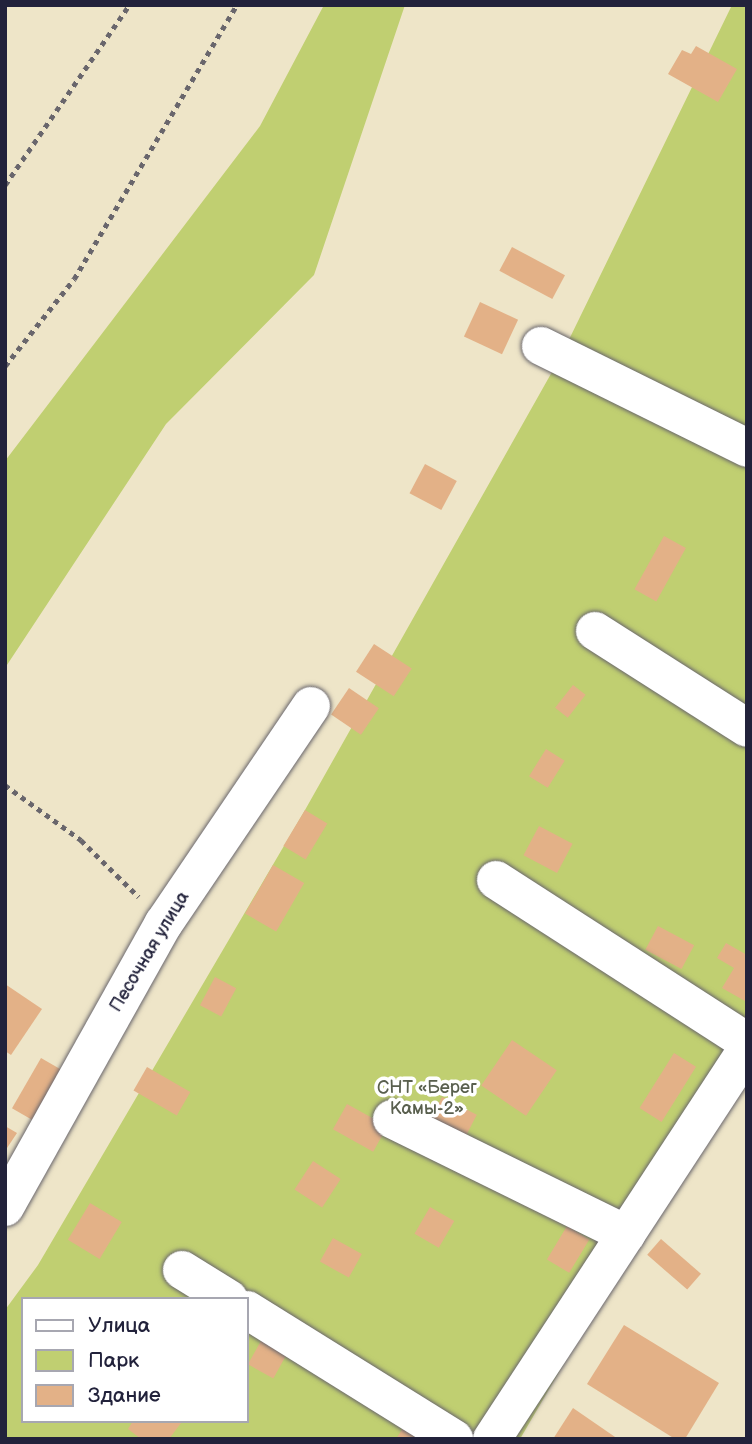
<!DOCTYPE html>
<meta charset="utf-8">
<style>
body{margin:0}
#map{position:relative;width:752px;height:1444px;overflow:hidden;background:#eee5c8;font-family:"Balsamiq Sans",sans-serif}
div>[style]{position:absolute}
.green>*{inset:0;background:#c0cf71}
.building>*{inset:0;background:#e3b187;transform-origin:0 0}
.path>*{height:4.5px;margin-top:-2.25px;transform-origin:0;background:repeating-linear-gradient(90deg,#69666c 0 5px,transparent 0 10px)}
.roads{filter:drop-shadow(0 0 2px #69666c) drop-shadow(0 0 2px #69666c)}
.minor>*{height:38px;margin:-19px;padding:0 19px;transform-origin:19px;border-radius:19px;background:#fff}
span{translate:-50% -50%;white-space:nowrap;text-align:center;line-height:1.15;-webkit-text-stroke:7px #fff;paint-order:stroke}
.street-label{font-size:18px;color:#22223b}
.park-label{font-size:18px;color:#595f4e}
.frame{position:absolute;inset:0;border:7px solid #22223b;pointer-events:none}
.legend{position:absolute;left:21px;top:1297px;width:228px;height:126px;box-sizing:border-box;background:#fff;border:2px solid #a7a7b1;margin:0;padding:9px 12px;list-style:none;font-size:21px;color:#22223b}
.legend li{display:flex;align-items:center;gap:14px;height:35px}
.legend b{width:35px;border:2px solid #a7a7b1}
</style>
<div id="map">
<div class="green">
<div style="clip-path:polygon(324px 5px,405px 5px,314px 275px,166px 424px,5px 668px,5px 461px,260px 126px)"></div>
<div style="clip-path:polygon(evenodd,732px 5px,747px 5px,747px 1050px,520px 1439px,5px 1439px,5px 1310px,38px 1265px,305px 810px,561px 356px,732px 5px,23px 1299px,247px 1299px,247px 1421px,23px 1421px,23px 1299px)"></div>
</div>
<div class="building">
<div style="clip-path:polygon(696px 46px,737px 69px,718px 102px,668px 74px,682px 50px,691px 54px)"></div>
<div style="left:512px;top:247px;width:60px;height:27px;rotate:28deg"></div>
<div style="left:480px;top:302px;width:42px;height:38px;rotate:25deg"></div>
<div style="left:425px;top:464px;width:36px;height:33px;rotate:28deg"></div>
<div style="left:664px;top:536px;width:25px;height:61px;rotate:29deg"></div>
<div style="left:374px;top:644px;width:45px;height:33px;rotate:33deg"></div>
<div style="left:573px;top:685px;width:16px;height:29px;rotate:38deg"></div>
<div style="left:349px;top:688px;width:36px;height:32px;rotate:34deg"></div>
<div style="left:546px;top:749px;width:22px;height:32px;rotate:32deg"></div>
<div style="left:305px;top:810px;width:26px;height:42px;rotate:31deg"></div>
<div style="left:539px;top:826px;width:38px;height:33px;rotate:28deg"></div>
<div style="left:273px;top:865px;width:36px;height:56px;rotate:30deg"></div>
<div style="left:658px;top:926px;width:41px;height:27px;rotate:28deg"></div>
<div style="clip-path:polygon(726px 943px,747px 955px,745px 1001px,722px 988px,734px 968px,717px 958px)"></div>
<div style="left:215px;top:977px;width:24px;height:32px;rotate:28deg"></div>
<div style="clip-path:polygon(5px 984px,42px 1009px,11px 1055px,5px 1051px)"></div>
<div style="left:512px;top:1040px;width:54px;height:55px;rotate:34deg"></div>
<div style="left:674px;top:1053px;width:26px;height:65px;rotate:32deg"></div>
<div style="left:41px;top:1058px;width:32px;height:58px;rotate:30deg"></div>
<div style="left:147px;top:1067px;width:50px;height:27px;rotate:30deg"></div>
<div style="left:442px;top:1097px;width:39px;height:29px;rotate:27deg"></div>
<div style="left:347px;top:1104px;width:46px;height:29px;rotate:29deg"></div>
<div style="clip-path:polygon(5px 1126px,17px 1133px,5px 1151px)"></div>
<div style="left:313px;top:1161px;width:33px;height:34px;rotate:33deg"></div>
<div style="left:90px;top:1203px;width:37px;height:43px;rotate:31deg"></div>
<div style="left:430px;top:1207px;width:28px;height:31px;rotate:30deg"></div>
<div style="left:567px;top:1226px;width:26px;height:39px;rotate:31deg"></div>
<div style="left:333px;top:1238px;width:33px;height:27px;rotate:29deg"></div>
<div style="left:661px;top:1239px;width:53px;height:21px;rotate:41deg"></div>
<div style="clip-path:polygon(624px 1325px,719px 1383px,685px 1439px,675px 1439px,587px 1384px)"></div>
<div style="left:262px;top:1339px;width:29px;height:29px;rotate:29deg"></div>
<div style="clip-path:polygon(573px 1408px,618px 1439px,553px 1439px)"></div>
<div style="clip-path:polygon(133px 1421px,179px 1421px,181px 1423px,169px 1439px,141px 1439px,128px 1429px)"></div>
<div style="clip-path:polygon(403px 1428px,422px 1439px,396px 1439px)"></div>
</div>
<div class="path">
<div style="left:5px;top:185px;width:219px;rotate:-55.4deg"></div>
<div style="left:5px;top:366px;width:111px;rotate:-51.6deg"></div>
<div style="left:74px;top:279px;width:319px;rotate:-59.3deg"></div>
<div style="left:5px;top:785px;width:94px;rotate:35.9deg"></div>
<div style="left:81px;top:840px;width:81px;rotate:44.5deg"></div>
</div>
<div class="roads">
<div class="minor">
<div style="left:541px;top:346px;width:230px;rotate:26.3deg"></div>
<div style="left:595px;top:631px;width:180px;rotate:32.5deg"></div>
<div style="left:496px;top:880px;width:299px;rotate:32.8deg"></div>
<div style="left:392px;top:1119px;width:261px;rotate:26.2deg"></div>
<div style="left:5px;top:1207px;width:325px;rotate:-60.8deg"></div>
<div style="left:164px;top:923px;width:262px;rotate:-55.9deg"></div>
<div style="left:182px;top:1270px;width:55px;rotate:31.7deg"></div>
<div style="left:247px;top:1310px;width:244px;rotate:31.9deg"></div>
<div style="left:492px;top:1439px;width:465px;rotate:-56.8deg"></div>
</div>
</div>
<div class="street-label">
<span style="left:150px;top:952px;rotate:-59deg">Песочная улица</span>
</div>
<div class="park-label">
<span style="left:427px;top:1099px">СНТ «Берег<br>Камы-2»</span>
</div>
<div class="frame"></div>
<ul class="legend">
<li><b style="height:9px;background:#fff"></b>Улица</li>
<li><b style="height:19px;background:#c0cf71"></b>Парк</li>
<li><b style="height:19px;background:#e3b187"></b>Здание</li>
</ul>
</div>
